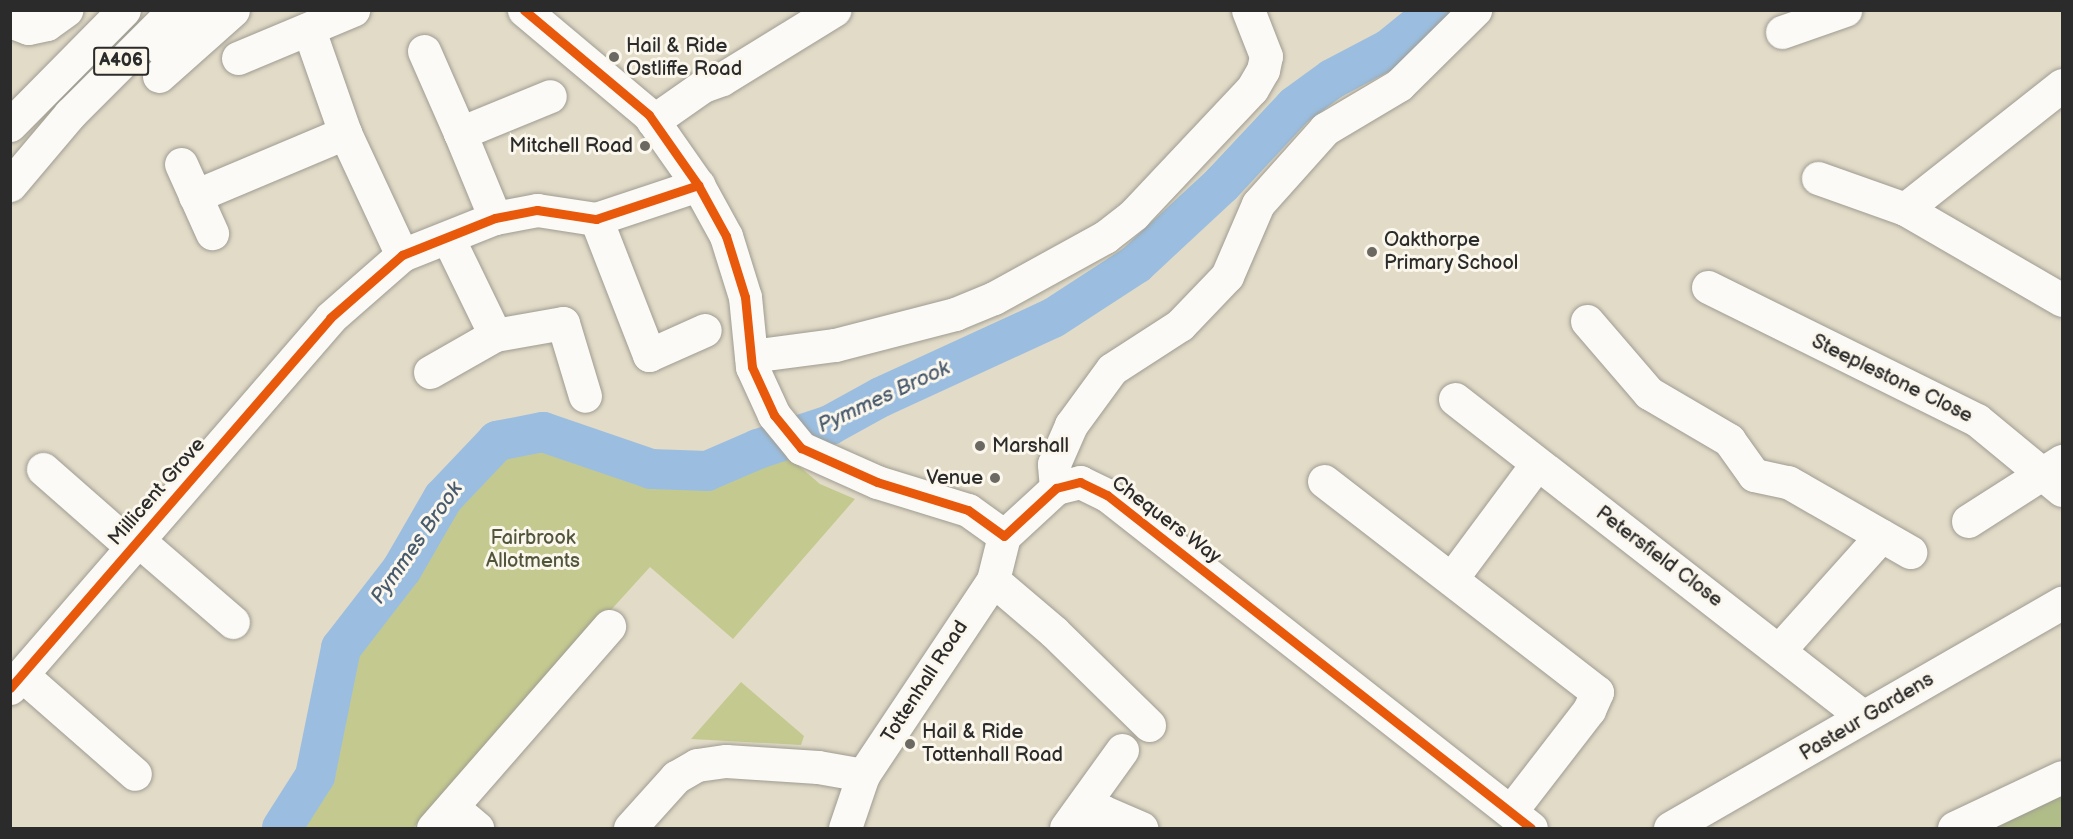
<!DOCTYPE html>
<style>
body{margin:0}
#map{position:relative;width:2073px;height:839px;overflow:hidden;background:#e2dbc8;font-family:"Balsamiq Sans",sans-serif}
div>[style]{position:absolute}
.green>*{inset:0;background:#c4ca8f}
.forest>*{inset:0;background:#b0bd89}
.river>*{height:40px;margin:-20px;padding:0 20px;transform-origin:20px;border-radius:20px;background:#9bbee0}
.roads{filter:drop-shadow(0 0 2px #9f9c91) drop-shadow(0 0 2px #9f9c91)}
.minor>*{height:33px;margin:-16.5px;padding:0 16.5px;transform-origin:16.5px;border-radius:16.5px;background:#fbfaf7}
.highway>*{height:33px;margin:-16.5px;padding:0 16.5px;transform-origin:16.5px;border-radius:16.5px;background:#fbfaf7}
.cycleway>*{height:9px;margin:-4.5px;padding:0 4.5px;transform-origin:4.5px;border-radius:4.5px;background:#e8590c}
.dots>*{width:16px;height:16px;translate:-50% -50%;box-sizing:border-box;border:3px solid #fbf7ec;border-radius:50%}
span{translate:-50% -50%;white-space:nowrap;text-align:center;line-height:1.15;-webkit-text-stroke:6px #fbf7ec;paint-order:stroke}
.shield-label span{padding:2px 4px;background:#fbf7ec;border:2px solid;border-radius:4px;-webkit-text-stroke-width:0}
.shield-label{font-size:18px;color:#2b2b2b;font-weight:700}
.poi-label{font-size:20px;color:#2b2b2b}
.left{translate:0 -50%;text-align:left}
.right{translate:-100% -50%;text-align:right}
.street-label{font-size:20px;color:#2b2b2b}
.park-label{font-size:20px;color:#51563b}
.water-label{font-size:21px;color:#485a6e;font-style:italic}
.frame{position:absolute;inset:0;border:12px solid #2b2b2b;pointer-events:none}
</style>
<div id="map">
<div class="green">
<div style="clip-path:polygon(539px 442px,596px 468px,664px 478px,714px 475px,786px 455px,820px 484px,855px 499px,733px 639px,650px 567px,413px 828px,292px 828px,327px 772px,347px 657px,473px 469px,496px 452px,518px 443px)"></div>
<div style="clip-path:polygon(741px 682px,804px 736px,801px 745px,691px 739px)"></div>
</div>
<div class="forest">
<div style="clip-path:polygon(2062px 791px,2062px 828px,1979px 828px)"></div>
</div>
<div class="river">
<div style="left:282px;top:828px;width:62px;rotate:-57.6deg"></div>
<div style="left:315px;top:776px;width:131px;rotate:-78.5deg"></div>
<div style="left:341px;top:648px;width:100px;rotate:-52.3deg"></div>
<div style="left:402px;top:569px;width:82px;rotate:-60deg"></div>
<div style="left:443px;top:498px;width:79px;rotate:-46.5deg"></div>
<div style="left:497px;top:441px;width:47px;rotate:-11.1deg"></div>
<div style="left:543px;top:432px;width:114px;rotate:18.9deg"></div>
<div style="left:651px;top:469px;width:56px;rotate:2deg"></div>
<div style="left:707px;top:471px;width:56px;rotate:-23.3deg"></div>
<div style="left:758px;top:449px;width:76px;rotate:-18.4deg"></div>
<div style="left:830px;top:425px;width:58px;rotate:-28.8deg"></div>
<div style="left:881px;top:397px;width:189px;rotate:-24.7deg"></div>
<div style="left:1053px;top:318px;width:99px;rotate:-33deg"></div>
<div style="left:1136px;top:264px;width:117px;rotate:-42.9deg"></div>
<div style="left:1222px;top:184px;width:107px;rotate:-46.9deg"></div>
<div style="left:1295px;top:106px;width:46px;rotate:-36.1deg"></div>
<div style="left:1332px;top:79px;width:64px;rotate:-27.8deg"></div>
<div style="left:1389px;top:49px;width:62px;rotate:-39.1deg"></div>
</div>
<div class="roads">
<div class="minor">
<div style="left:524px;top:10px;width:163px;rotate:40deg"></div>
<div style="left:649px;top:115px;width:85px;rotate:55deg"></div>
<div style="left:698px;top:185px;width:58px;rotate:61.2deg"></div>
<div style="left:726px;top:236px;width:64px;rotate:72.7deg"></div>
<div style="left:745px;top:297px;width:70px;rotate:84.3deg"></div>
<div style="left:752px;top:367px;width:53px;rotate:65.4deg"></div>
<div style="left:774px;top:415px;width:43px;rotate:50.7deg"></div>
<div style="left:801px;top:448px;width:83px;rotate:24.1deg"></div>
<div style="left:877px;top:482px;width:95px;rotate:17.1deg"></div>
<div style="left:968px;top:510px;width:44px;rotate:35.8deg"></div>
<div style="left:10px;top:21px;width:19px;rotate:21deg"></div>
<div style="left:28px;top:28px;width:19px;rotate:-12deg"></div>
<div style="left:47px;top:24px;width:24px;rotate:-36deg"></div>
<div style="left:309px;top:30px;width:109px;rotate:70.7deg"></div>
<div style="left:345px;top:133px;width:135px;rotate:65deg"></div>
<div style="left:1782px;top:32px;width:67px;rotate:-19.2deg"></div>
<div style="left:424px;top:51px;width:90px;rotate:66.3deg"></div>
<div style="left:460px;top:133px;width:97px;rotate:-22.3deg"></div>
<div style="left:238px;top:58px;width:125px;rotate:-22.7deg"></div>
<div style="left:159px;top:76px;width:99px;rotate:-41.7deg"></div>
<div style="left:653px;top:121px;width:61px;rotate:-35deg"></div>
<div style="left:703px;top:86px;width:20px;rotate:-20deg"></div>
<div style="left:722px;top:79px;width:132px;rotate:-31.6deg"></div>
<div style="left:460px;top:133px;width:92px;rotate:67.6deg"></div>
<div style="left:181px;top:164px;width:76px;rotate:65.8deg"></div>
<div style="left:1818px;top:178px;width:92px;rotate:19.6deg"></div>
<div style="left:1905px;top:209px;width:181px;rotate:30.1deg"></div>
<div style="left:195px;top:196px;width:163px;rotate:-22.8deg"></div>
<div style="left:1905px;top:209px;width:200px;rotate:-38.3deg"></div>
<div style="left:596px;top:219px;width:146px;rotate:68.7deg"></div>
<div style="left:649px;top:355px;width:61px;rotate:-24.1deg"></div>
<div style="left:448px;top:238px;width:108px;rotate:64.1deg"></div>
<div style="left:1708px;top:287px;width:300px;rotate:26.3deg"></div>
<div style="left:1977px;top:420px;width:110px;rotate:39.5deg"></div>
<div style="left:1587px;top:321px;width:95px;rotate:49.3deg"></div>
<div style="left:1649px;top:393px;width:93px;rotate:30.4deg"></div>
<div style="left:1729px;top:440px;width:43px;rotate:54.5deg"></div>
<div style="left:1754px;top:475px;width:35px;rotate:12deg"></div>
<div style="left:1788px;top:482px;width:141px;rotate:29.8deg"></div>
<div style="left:751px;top:356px;width:85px;rotate:-7.5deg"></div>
<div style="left:835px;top:345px;width:124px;rotate:-14.5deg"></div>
<div style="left:955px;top:314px;width:42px;rotate:-22.3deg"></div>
<div style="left:994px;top:298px;width:127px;rotate:-28.8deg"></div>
<div style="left:1105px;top:237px;width:37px;rotate:-38deg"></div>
<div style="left:1134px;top:214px;width:172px;rotate:-46.7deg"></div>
<div style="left:1252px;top:89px;width:22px;rotate:-60deg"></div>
<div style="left:1263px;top:70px;width:14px;rotate:-78deg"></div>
<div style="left:1266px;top:56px;width:49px;rotate:-111.4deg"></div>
<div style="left:430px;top:372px;width:75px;rotate:-29.6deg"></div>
<div style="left:495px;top:335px;width:69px;rotate:-10deg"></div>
<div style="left:563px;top:323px;width:76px;rotate:73.2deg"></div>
<div style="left:1455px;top:399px;width:516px;rotate:37.91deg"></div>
<div style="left:43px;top:469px;width:120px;rotate:41.3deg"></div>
<div style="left:1324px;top:481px;width:345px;rotate:37.7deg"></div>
<div style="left:1597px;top:692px;width:20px;rotate:114deg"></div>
<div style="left:1589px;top:710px;width:128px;rotate:127.7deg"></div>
<div style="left:1056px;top:488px;width:24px;rotate:-95deg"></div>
<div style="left:1054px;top:464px;width:43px;rotate:-66.4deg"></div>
<div style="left:1071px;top:425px;width:69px;rotate:-53.8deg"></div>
<div style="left:1112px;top:369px;width:81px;rotate:-32.9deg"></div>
<div style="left:1180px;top:325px;width:68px;rotate:-46.2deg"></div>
<div style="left:1227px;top:276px;width:78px;rotate:-66.7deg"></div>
<div style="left:1258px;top:204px;width:101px;rotate:-48.2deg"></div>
<div style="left:1325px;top:129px;width:86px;rotate:-30.7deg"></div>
<div style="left:1399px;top:85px;width:107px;rotate:-44.6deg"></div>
<div style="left:1968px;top:521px;width:112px;rotate:-32.6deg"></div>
<div style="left:1004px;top:536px;width:71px;rotate:-42.7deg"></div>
<div style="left:1056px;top:488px;width:25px;rotate:-14deg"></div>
<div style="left:1080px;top:482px;width:30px;rotate:26deg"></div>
<div style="left:1107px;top:495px;width:539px;rotate:38.15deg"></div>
<div style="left:139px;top:541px;width:124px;rotate:40.8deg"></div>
<div style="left:1452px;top:578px;width:141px;rotate:-53.4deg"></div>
<div style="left:993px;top:580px;width:80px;rotate:40.4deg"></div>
<div style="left:1054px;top:632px;width:133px;rotate:44.4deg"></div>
<div style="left:1780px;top:649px;width:152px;rotate:-48.2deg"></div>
<div style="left:22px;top:675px;width:150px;rotate:41.2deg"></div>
<div style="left:10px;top:688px;width:489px;rotate:-49.1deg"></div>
<div style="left:330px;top:318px;width:96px;rotate:-41.2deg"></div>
<div style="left:402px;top:255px;width:100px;rotate:-21.7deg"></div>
<div style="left:495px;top:218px;width:43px;rotate:-10.8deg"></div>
<div style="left:537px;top:210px;width:60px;rotate:8.7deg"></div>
<div style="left:596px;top:219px;width:108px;rotate:-18.4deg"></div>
<div style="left:452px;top:807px;width:33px;rotate:40deg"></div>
<div style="left:433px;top:828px;width:268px;rotate:-48.9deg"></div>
<div style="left:630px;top:828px;width:69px;rotate:-48deg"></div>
<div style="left:676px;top:777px;width:24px;rotate:-30deg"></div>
<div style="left:697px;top:765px;width:29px;rotate:-8deg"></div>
<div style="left:726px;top:761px;width:92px;rotate:3.7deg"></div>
<div style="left:818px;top:767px;width:46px;rotate:10.1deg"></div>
<div style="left:845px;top:828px;width:56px;rotate:-71.2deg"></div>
<div style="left:863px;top:775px;width:234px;rotate:-56.3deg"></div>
<div style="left:993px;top:580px;width:45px;rotate:-76deg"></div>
<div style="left:1066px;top:828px;width:96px;rotate:-54.3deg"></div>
<div style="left:1090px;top:828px;width:21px;rotate:-55deg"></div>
<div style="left:1102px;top:811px;width:43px;rotate:23.6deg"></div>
<div style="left:1670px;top:828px;width:452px;rotate:-29.9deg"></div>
<div style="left:1954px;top:828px;width:119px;rotate:-25.3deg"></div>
</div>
<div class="highway">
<div style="left:161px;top:48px;width:57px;rotate:-41.5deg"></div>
<div style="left:10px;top:125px;width:162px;rotate:-45.3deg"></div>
<div style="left:10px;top:185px;width:93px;rotate:-49.8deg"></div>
<div style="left:70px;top:114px;width:147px;rotate:-45deg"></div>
</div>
</div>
<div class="cycleway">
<div style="left:524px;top:10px;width:163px;rotate:40deg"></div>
<div style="left:649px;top:115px;width:85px;rotate:55deg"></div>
<div style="left:698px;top:185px;width:58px;rotate:61.2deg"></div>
<div style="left:726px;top:236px;width:64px;rotate:72.7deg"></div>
<div style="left:745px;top:297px;width:70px;rotate:84.3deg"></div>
<div style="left:752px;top:367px;width:53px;rotate:65.4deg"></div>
<div style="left:774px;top:415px;width:43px;rotate:50.7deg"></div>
<div style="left:801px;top:448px;width:83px;rotate:24.1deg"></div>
<div style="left:877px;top:482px;width:95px;rotate:17.1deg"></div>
<div style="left:968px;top:510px;width:44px;rotate:35.8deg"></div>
<div style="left:1004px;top:536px;width:71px;rotate:-42.7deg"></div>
<div style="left:1056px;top:488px;width:25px;rotate:-14deg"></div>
<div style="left:1080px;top:482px;width:30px;rotate:26deg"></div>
<div style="left:1107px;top:495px;width:539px;rotate:38.15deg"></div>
<div style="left:10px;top:688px;width:489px;rotate:-49.1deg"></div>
<div style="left:330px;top:318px;width:96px;rotate:-41.2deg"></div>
<div style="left:402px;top:255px;width:100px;rotate:-21.7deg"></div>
<div style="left:495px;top:218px;width:43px;rotate:-10.8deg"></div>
<div style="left:537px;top:210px;width:60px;rotate:8.7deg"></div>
<div style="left:596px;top:219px;width:108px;rotate:-18.4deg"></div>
</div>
<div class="dots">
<div style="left:614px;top:57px;background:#6b6962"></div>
<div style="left:645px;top:146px;background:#6b6962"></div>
<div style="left:1372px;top:252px;background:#6b6962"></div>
<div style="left:980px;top:446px;background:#6b6962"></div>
<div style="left:995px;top:478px;background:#6b6962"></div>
<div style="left:910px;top:744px;background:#6b6962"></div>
</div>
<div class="shield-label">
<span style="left:121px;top:61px">A406</span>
</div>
<div class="poi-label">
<span class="left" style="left:626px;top:58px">Hail &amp; Ride<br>Ostliffe Road</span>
<span class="right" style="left:633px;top:146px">Mitchell Road</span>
<span class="left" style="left:1384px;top:252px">Oakthorpe<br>Primary School</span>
<span class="left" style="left:992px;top:446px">Marshall</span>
<span class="right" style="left:983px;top:478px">Venue</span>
<span class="left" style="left:922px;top:744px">Hail &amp; Ride<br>Tottenhall Road</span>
</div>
<div class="street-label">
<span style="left:1892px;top:379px;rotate:26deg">Steeplestone Close</span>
<span style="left:157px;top:492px;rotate:-49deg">Millicent Grove</span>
<span style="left:1166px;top:520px;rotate:37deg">Chequers Way</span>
<span style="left:1659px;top:557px;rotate:37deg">Petersfield Close</span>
<span style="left:925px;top:682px;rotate:-57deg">Tottenhall Road</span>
<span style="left:1867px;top:717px;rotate:-31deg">Pasteur Gardens</span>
</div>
<div class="park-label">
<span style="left:533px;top:550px">Fairbrook<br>Allotments</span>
</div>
<div class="water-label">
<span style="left:884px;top:397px;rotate:-25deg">Pymmes Brook</span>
<span style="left:417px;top:543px;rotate:-55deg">Pymmes Brook</span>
</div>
<div class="frame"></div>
</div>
